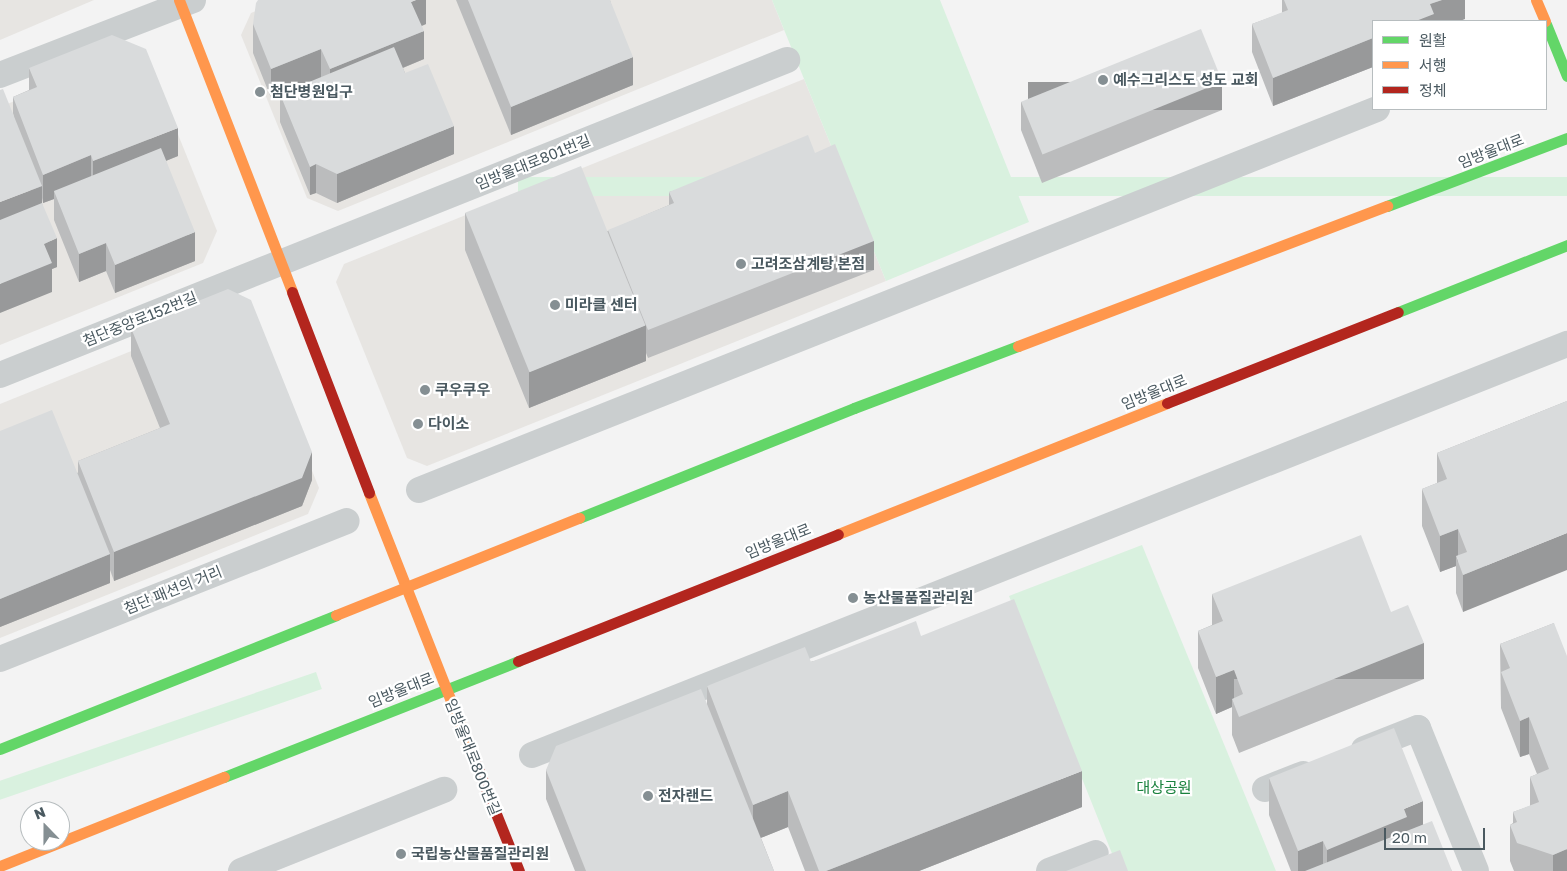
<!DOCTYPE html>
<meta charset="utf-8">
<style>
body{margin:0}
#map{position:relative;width:1567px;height:871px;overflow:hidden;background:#f3f3f3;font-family:"Golos Text","Noto Sans KR",sans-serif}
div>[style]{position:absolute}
.commercial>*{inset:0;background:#e7e5e2}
.green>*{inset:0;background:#d9f1df;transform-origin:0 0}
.street>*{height:26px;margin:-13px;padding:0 13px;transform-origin:13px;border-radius:13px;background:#cacecf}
.fast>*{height:11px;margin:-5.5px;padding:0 5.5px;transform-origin:5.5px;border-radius:5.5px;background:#63d668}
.slow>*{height:11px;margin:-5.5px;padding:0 5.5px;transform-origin:5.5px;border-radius:5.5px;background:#ff974d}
.jam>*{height:11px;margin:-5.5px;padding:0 5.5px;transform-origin:5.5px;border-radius:5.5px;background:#b3261e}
.wall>*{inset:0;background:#bbbcbd}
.shaded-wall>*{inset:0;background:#98999a;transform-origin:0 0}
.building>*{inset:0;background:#d9dbdc;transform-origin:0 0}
.dots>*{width:14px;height:14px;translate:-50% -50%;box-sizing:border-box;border:2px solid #fff;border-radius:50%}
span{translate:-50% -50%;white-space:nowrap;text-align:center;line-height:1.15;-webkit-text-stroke:4.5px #fff;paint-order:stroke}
.poi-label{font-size:15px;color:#4a5960;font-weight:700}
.left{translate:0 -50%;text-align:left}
.street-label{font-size:15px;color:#4a5960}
.park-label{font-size:15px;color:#1a823e}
.legend{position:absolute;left:1372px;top:20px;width:175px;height:90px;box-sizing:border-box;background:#fff;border:1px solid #b7bdbf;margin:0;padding:6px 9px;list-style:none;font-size:15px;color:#4a5960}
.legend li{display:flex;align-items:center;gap:10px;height:25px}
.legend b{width:25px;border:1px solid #b7bdbf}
.north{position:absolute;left:20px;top:801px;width:50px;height:50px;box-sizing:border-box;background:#fff;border:1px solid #b7bdbf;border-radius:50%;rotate:338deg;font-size:14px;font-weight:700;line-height:20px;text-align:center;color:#4a5960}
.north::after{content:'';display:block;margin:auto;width:18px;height:22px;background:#858f93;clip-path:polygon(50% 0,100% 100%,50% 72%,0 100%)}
.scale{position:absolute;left:1384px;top:828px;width:101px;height:22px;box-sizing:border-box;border:2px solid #4a5960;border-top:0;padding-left:6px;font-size:15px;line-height:18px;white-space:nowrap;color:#4a5960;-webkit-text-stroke:4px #fff;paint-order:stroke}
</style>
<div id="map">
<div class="commercial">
<div style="clip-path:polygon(0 0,94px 0,0 40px)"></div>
<div style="clip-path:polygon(282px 0,772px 0,784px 30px,338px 211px,307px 198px,241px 35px,251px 13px)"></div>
<div style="clip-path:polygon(122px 57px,152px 70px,217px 231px,203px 263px,0 345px,0 107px)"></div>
<div style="clip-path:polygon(804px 79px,886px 281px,427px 466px,407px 458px,336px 282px,344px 264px)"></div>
<div style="clip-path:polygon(228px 312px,252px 322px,319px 488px,308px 514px,0 638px,0 404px)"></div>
</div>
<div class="green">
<div style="clip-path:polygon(772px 0,940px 0,1029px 222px,886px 281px)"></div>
<div style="left:1567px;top:177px;width:19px;height:1049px;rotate:90deg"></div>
<div style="clip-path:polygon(1142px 545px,1254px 817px,1276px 871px,1119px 871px,1009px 596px)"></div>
<div style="left:316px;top:672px;width:18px;height:341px;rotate:71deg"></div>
</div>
<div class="street">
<div style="left:0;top:75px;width:207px;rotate:-21.2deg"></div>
<div style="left:0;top:375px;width:848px;rotate:-21.81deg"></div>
<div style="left:419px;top:490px;width:1031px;rotate:-21.69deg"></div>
<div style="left:0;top:659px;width:373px;rotate:-21.7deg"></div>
<div style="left:1364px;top:749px;width:58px;rotate:-21.3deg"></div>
<div style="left:1418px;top:728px;width:154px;rotate:67.9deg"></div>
<div style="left:532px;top:755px;width:1114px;rotate:-21.66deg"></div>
<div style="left:1265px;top:789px;width:41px;rotate:-21.5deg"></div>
<div style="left:241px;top:871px;width:219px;rotate:-21.8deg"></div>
<div style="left:1049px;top:871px;width:50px;rotate:-21deg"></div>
</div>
<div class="fast">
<div style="left:1546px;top:24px;width:56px;rotate:68deg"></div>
<div style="left:1387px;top:206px;width:192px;rotate:-20.7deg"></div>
<div style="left:1398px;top:312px;width:182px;rotate:-21.6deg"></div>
<div style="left:579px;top:518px;width:296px;rotate:-21.8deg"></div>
<div style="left:854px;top:408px;width:175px;rotate:-20.7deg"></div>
<div style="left:0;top:749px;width:362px;rotate:-21.7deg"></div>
<div style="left:224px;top:777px;width:316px;rotate:-21.5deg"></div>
</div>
<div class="slow">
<div style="left:179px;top:0;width:313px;rotate:68.8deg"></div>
<div style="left:1536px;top:0;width:23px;rotate:67deg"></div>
<div style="left:1018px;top:346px;width:395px;rotate:-20.8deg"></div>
<div style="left:369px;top:493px;width:291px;rotate:68.5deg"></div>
<div style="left:838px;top:534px;width:354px;rotate:-21.7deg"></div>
<div style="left:336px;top:615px;width:262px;rotate:-21.8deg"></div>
<div style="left:0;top:866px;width:241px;rotate:-21.7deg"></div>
</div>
<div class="jam">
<div style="left:292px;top:292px;width:215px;rotate:69deg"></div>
<div style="left:1167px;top:403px;width:248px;rotate:-21.5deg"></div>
<div style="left:518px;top:661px;width:344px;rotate:-21.6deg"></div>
<div style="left:476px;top:764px;width:115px;rotate:68.1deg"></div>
</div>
<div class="wall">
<div style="clip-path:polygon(426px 0,426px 24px,422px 26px,424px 59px,403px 68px,405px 73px,454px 154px,337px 203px,316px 193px,310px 195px,280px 122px,280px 94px,271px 98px,253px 53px,253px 24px)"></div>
<div style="clip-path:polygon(456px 0,610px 0,633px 85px,511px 135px)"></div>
<div style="clip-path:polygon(1282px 0,1465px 0,1465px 19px,1373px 21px,1373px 67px,1273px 106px,1252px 52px,1252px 24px,1282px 13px)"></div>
<div style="clip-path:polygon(29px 68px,178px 156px,166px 161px,195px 261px,115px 293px,106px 271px,79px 282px,54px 220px,54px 199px,43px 203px,42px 198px,42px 203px,57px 267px,52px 269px,52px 292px,13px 113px,13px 97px,29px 90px)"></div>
<div style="clip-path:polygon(1021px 102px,1222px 110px,1042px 183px,1021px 130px)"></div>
<div style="clip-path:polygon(815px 153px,874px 270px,648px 358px,646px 353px,646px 361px,529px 408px,465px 250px,465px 213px,608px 231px,669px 205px,669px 192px)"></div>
<div style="clip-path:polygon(131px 328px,312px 480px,302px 506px,114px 581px,110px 570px,110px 583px,0 627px,0 431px,78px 473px,78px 461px,160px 428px,131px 356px)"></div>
<div style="clip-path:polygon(1567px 401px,1463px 612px,1456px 593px,1456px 566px,1440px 572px,1422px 526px,1422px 489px,1437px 483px,1437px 453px)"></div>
<div style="clip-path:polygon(1212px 594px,1391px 612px,1424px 679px,1239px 753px,1232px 735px,1232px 707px,1216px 714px,1198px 668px,1198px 631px,1212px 625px)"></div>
<div style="clip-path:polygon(1554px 623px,1567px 871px,1514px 871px,1510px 861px,1510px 825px,1513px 823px,1513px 812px,1530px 806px,1530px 777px,1537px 774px,1529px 754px,1520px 757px,1501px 708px,1500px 644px)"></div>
<div style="clip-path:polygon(921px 636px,1082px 807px,919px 871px,805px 871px,788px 827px,761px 838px,774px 871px,575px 871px,546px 799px,546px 770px,707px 704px,707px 686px)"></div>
<div style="clip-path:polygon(1269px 778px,1423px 824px,1452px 871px,1291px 871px,1269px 815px)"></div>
</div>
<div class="shaded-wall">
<div style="clip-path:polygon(416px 0,426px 0,426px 24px,411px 30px,411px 2px)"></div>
<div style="clip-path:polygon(1442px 0,1465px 0,1465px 19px,1460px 21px,1416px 21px,1430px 4px)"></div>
<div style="clip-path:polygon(424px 31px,424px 59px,330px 98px,330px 69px)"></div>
<div style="clip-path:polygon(1373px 38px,1373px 67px,1273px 106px,1273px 78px)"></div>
<div style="clip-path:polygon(321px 49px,321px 78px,271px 98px,271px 69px)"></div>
<div style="clip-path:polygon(633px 57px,633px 85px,511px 135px,511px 107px)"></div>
<div style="left:1222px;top:82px;width:28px;height:194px;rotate:90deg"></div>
<div style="clip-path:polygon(454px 126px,454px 154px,337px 203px,337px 174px)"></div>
<div style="clip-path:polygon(178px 128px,178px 156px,93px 190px,93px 161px)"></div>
<div style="clip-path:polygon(91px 155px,91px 184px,54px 191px,54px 199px,43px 203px,43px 175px)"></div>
<div style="clip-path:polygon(316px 164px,316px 193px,310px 195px,310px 167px)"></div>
<div style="clip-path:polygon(42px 186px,42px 214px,0 231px,0 202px)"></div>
<div style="clip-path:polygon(195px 232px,195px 261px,115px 293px,115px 265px)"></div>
<div style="clip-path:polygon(57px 238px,57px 267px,52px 269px,52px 292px,0 313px,0 284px,44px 244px)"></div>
<div style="left:874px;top:241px;width:29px;height:243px;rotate:90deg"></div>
<div style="clip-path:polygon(106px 243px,106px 271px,79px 282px,79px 254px)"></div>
<div style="clip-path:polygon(646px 325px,646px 361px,529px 408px,529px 372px)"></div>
<div style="clip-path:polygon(312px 452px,312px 480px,302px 506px,114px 581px,114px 552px)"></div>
<div style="clip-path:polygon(1458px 529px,1458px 562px,1456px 556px,1456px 566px,1440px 572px,1440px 536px)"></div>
<div style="clip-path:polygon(1567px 533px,1567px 570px,1463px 612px,1463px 575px)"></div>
<div style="clip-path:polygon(110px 554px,110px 583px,0 627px,0 599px)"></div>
<div style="left:1424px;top:643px;width:36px;height:199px;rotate:90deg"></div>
<div style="clip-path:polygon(1234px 670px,1234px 703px,1232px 699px,1232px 707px,1216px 714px,1216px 677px)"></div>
<div style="clip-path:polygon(1529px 717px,1529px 754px,1520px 757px,1520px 721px)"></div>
<div style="clip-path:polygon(1082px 771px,1082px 807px,919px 871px,826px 871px)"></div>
<div style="clip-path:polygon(788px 791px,788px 827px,753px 841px,753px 805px)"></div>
<div style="clip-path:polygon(1423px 801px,1423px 837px,1327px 871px,1327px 850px,1404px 809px)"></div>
<div style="clip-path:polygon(1323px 841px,1323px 871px,1298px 871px,1298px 851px)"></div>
<div style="clip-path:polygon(1567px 849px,1567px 871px,1553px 871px,1553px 855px)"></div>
</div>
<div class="building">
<div style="clip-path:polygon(258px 0,416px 0,411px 2px,424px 31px,330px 69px,321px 49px,271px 69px,253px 24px,256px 3px)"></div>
<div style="clip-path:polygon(468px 0,610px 0,633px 57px,511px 107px)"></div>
<div style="clip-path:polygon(1284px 0,1442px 0,1430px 4px,1434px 14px,1416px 21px,1373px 21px,1373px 38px,1273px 78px,1252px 24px,1288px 10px)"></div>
<div style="left:1201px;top:29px;width:57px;height:194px;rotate:68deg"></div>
<div style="clip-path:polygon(112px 35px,146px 49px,178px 128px,93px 161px,91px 155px,43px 175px,13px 97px,37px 87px,29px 68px)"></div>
<div style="clip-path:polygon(394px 47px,405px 73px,428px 64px,454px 126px,337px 174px,316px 164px,310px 167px,280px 94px)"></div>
<div style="clip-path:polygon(3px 89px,42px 186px,0 202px,0 90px)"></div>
<div style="clip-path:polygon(808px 135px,815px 153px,835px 144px,874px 241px,648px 330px,608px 230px,674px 203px,669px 192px)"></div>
<div style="clip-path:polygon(161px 148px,195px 232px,115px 265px,106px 243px,79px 254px,54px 191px)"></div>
<div style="left:581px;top:166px;width:172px;height:125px;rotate:68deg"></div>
<div style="clip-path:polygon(42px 203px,57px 238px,44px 244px,52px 263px,0 284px,0 220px)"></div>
<div style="clip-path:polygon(228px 289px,251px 300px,312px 452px,302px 478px,114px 552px,78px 461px,170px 424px,131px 328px)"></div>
<div style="clip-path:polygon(1567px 401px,1567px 533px,1463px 575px,1456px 556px,1467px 552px,1458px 529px,1440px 536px,1422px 489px,1447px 479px,1437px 453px)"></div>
<div style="clip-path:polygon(52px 410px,110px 554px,0 599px,0 431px)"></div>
<div style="clip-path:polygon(1361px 535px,1391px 612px,1408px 605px,1424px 643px,1239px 717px,1232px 699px,1243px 694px,1234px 670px,1216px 677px,1198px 631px,1223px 621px,1212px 594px)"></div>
<div style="clip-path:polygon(1014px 599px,1082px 771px,826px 871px,819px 871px,788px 791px,753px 805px,707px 686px,805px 647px,811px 662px,916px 621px,921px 636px)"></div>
<div style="clip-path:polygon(1554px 623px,1567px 656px,1567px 849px,1553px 855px,1517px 843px,1510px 825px,1517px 822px,1513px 812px,1539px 802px,1530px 777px,1549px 769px,1529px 717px,1520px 721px,1501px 672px,1510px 668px,1500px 644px)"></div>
<div style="clip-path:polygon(701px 689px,774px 871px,586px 871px,546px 770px,556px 746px)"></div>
<div style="clip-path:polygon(1394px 728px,1423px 801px,1404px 809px,1407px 817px,1327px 850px,1323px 841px,1298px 851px,1269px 778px)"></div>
<div style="clip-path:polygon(1432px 821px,1452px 871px,1305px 871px)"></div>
<div style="clip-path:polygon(1120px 850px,1128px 871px,1066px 871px)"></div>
</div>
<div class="dots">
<div style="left:1103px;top:80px;background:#858f93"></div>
<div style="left:260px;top:92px;background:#858f93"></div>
<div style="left:741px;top:264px;background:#858f93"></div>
<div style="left:555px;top:305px;background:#858f93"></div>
<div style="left:425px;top:390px;background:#858f93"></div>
<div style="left:418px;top:424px;background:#858f93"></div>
<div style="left:853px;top:598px;background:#858f93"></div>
<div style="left:648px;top:796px;background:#858f93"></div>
<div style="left:401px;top:854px;background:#858f93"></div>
</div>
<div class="poi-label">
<span class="left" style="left:1113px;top:80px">예수그리스도 성도 교회</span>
<span class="left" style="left:270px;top:92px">첨단병원입구</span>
<span class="left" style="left:751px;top:264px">고려조삼계탕 본점</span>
<span class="left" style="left:565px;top:305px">미라클 센터</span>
<span class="left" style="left:435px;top:390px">쿠우쿠우</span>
<span class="left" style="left:428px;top:424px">다이소</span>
<span class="left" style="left:863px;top:598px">농산물품질관리원</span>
<span class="left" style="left:658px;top:796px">전자랜드</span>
<span class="left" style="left:411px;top:854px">국립농산물품질관리원</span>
</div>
<div class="street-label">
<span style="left:1491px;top:151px;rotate:-21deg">임방울대로</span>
<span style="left:533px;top:162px;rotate:-22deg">임방울대로801번길</span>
<span style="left:140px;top:319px;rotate:-22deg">첨단중앙로152번길</span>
<span style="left:1154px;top:392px;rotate:-22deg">임방울대로</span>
<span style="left:778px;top:541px;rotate:-22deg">임방울대로</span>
<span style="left:173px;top:590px;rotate:-22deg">첨단 패션의 거리</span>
<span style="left:401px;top:690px;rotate:-22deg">임방울대로</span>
<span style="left:473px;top:757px;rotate:68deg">임방울대로800번길</span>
</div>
<div class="park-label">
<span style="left:1164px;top:788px">대상공원</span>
</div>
<ul class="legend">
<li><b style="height:6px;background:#63d668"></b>원활</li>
<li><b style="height:6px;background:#ff974d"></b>서행</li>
<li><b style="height:6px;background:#b3261e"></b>정체</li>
</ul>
<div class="north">N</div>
<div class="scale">20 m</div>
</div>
